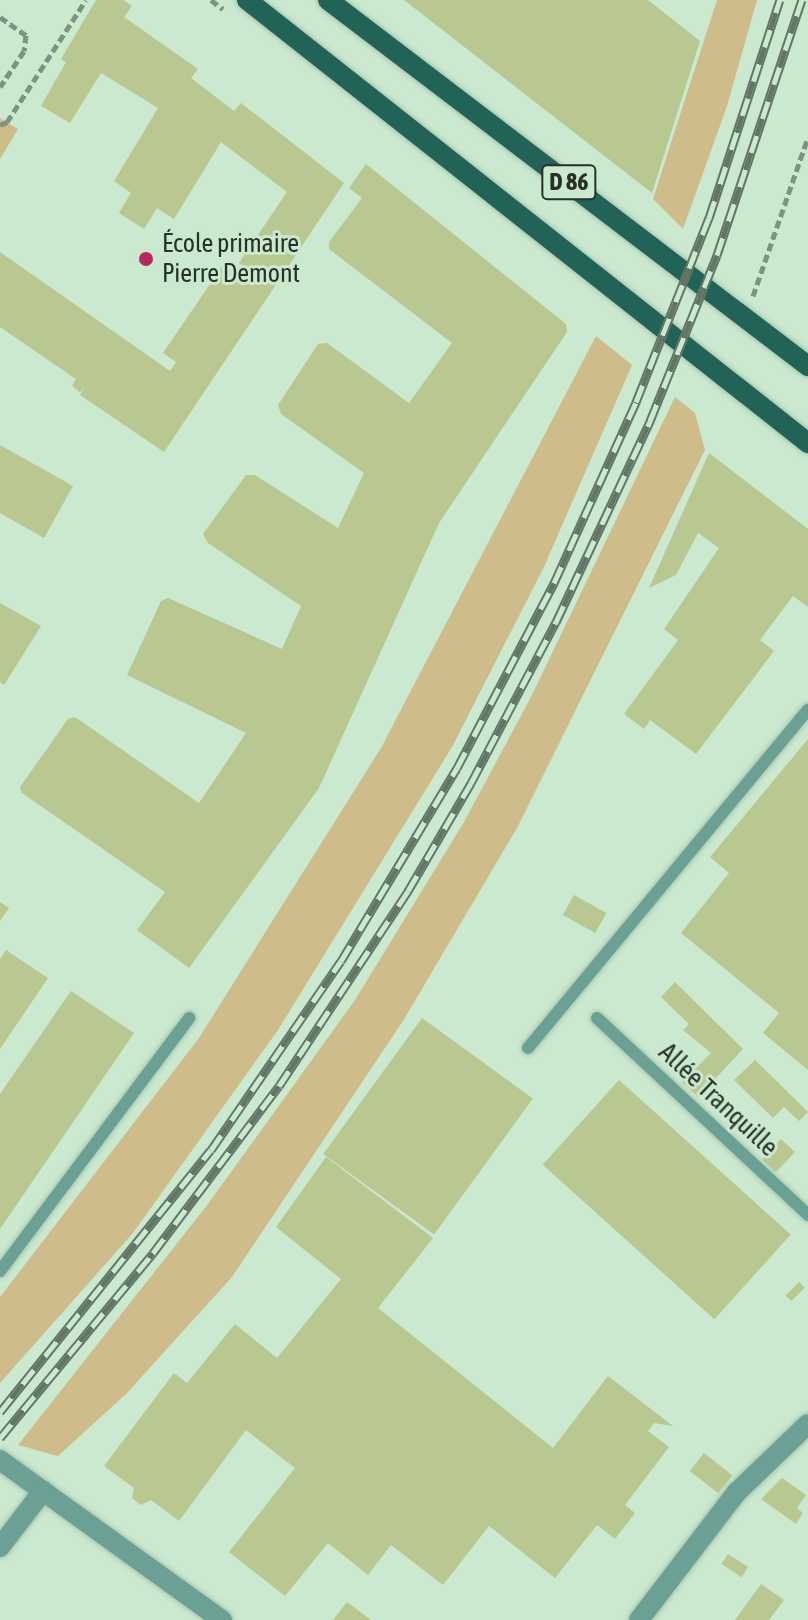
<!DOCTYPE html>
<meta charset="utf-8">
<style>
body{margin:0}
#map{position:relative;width:808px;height:1620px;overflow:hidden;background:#cae9cf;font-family:"Asap Condensed",sans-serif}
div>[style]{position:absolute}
.green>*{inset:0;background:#cebc8a}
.building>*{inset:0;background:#b9c791;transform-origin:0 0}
.path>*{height:5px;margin-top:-2.5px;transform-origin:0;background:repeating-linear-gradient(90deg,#7d9380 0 8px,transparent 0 12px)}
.roads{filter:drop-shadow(0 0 2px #a9c4ae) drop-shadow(0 0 2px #a9c4ae)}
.lane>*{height:12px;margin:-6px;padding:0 6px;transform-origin:6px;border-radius:6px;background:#6aa194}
.street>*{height:20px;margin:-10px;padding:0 10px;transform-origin:10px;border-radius:10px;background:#6aa194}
.primary>*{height:20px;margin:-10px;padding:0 10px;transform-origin:10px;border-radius:10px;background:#226357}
.rail>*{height:9px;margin-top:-4.5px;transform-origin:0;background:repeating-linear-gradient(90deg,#cae9cf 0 18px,#637666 0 36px);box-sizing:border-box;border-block:2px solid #637666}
.dots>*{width:22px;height:22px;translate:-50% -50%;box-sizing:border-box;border:4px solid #cae9cf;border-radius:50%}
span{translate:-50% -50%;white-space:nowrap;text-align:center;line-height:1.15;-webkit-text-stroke:6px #cae9cf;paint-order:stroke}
.shield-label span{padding:2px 6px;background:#cae9cf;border:2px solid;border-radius:6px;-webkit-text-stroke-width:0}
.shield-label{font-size:24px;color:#263228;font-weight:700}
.poi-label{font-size:26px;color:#263228}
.left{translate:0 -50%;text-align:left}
.street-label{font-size:26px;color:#263228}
</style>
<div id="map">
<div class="green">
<div style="clip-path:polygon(717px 0,757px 0,727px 106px,683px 229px,653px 199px)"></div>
<div style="clip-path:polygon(0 118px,18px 129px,0 159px)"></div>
<div style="clip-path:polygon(596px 336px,632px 365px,543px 569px,452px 747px,278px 1030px,133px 1233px,0 1383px,0 1297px,199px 1038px,381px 748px)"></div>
<div style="clip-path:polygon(675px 397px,695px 413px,705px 450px,517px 828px,403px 1021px,232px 1277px,126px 1394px,58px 1456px,18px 1445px,208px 1204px,355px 1000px,464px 822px,531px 697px)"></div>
</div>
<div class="building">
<div style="clip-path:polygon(96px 0,123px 0,132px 6px,124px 17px,198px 69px,191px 78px,234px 111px,241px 103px,344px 183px,164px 452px,80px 395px,85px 387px,80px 392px,72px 386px,76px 379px,0 327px,0 252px,170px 371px,176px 362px,163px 353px,223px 265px,241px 277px,247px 268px,239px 263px,287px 192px,221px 142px,174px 219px,157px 208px,144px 229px,119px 213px,131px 193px,114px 181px,158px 108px,101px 73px,70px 123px,41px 106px,66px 62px,61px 59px)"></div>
<div style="clip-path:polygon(404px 0,648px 0,700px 41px,652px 193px)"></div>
<div style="clip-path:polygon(366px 164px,566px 324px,567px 332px,439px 523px,319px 788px,189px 968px,137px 930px,165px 892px,22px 793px,20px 787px,68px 719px,75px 717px,199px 803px,246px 733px,127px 675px,161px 601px,168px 598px,282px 649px,301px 606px,208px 543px,203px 534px,246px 475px,255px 475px,338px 528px,364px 473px,281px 414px,278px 405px,318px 344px,327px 343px,409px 403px,452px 343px,329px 249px,329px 242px,362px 198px,349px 188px)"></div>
<div style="clip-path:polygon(0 445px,73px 486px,44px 538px,0 513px)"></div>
<div style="clip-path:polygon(709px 453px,808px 529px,808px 607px,793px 596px,760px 640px,774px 651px,696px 754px,650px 720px,644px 729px,624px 714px,678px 640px,664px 629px,719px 548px,698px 533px,676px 575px,649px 588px)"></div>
<div style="clip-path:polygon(0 603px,41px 626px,4px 685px,0 682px)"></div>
<div style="clip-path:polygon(808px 739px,808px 1070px,763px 1033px,779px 1013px,681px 933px,729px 873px,710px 857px)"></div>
<div style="left:574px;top:895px;width:37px;height:23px;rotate:29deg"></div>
<div style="clip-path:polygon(0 902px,9px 908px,0 921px)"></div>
<div style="clip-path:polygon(6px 950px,48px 978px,0 1049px,0 959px)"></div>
<div style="clip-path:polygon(675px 982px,743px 1049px,698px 1097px,682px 1082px,711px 1053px,683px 1030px,689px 1024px,661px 997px)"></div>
<div style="clip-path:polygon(71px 991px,134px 1033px,0 1229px,0 1094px)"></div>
<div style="left:422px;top:1018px;width:137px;height:168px;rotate:36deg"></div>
<div style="clip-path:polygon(755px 1060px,808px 1112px,799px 1121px,784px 1107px,773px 1118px,734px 1080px)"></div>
<div style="left:619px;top:1080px;width:231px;height:114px;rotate:42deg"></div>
<div style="left:781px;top:1139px;width:19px;height:28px;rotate:43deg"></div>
<div style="clip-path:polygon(326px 1157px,433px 1238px,378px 1308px,553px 1448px,608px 1376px,673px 1426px,654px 1423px,648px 1431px,669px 1447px,625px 1505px,635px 1513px,615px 1539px,597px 1525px,555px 1578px,489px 1526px,443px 1585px,391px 1545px,368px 1575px,328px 1543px,285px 1596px,229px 1552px,295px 1468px,246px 1430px,179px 1521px,151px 1500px,141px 1505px,132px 1498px,134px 1488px,104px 1466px,174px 1373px,187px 1383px,235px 1324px,277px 1358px,341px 1279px,276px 1227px)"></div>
<div style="left:799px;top:1282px;width:8px;height:19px;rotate:45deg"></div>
<div style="left:704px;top:1453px;width:36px;height:23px;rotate:38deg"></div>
<div style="clip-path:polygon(782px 1478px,806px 1495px,797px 1508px,803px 1513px,796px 1524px,761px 1499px)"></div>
<div style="left:728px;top:1554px;width:24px;height:12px;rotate:33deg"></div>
<div style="clip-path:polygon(761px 1584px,784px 1600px,769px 1620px,735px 1620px)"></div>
<div style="clip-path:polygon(347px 1602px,371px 1620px,333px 1620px)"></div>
</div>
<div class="path">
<div style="left:211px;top:0;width:15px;rotate:37deg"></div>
<div style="left:0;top:17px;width:32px;rotate:35deg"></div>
<div style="left:26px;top:35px;width:16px;rotate:97deg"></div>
<div style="left:24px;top:51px;width:43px;rotate:123.7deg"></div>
<div style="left:0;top:125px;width:8px;rotate:-23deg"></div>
<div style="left:7px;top:122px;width:145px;rotate:-57.1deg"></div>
<div style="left:753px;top:296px;width:168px;rotate:-70.9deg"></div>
</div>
<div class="roads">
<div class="lane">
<div style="left:597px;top:1018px;width:289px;rotate:43deg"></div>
<div style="left:528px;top:1048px;width:439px;rotate:-50.4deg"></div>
<div style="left:0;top:1271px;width:316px;rotate:-53.2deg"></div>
</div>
<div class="street">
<div style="left:0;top:1460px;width:274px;rotate:35.8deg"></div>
<div style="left:0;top:1547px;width:71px;rotate:-52.5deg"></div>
<div style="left:639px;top:1620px;width:161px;rotate:-52.6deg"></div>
<div style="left:737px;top:1492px;width:98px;rotate:-43.8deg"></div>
</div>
<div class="primary">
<div style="left:247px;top:0;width:715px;rotate:38.3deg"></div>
<div style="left:328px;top:0;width:604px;rotate:37.33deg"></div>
</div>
</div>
<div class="rail">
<div style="left:0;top:1412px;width:336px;rotate:-51.2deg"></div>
<div style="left:211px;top:1150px;width:229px;rotate:-55.5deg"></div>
<div style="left:341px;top:961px;width:225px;rotate:-59deg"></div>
<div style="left:457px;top:768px;width:209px;rotate:-62.3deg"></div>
<div style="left:554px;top:583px;width:199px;rotate:-65.6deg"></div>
<div style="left:636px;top:402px;width:198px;rotate:-68.4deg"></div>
<div style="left:709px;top:218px;width:229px;rotate:-72deg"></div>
<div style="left:0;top:1438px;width:240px;rotate:-50.4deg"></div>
<div style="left:153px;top:1253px;width:209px;rotate:-53deg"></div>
<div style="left:279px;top:1086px;width:234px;rotate:-56.5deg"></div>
<div style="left:408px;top:891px;width:125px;rotate:-59.7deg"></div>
<div style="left:471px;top:783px;width:182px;rotate:-62.2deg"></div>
<div style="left:556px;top:622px;width:222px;rotate:-64.9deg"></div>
<div style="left:650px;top:421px;width:179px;rotate:-68deg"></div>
<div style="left:717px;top:255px;width:269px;rotate:-71.6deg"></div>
</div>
<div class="dots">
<div style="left:146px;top:259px;background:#b6295f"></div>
</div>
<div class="shield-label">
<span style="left:569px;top:182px">D 86</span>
</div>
<div class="poi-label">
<span class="left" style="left:162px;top:259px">École primaire<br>Pierre Demont</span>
</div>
<div class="street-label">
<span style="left:718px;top:1100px;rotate:43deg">Allée Tranquille</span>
</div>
</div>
